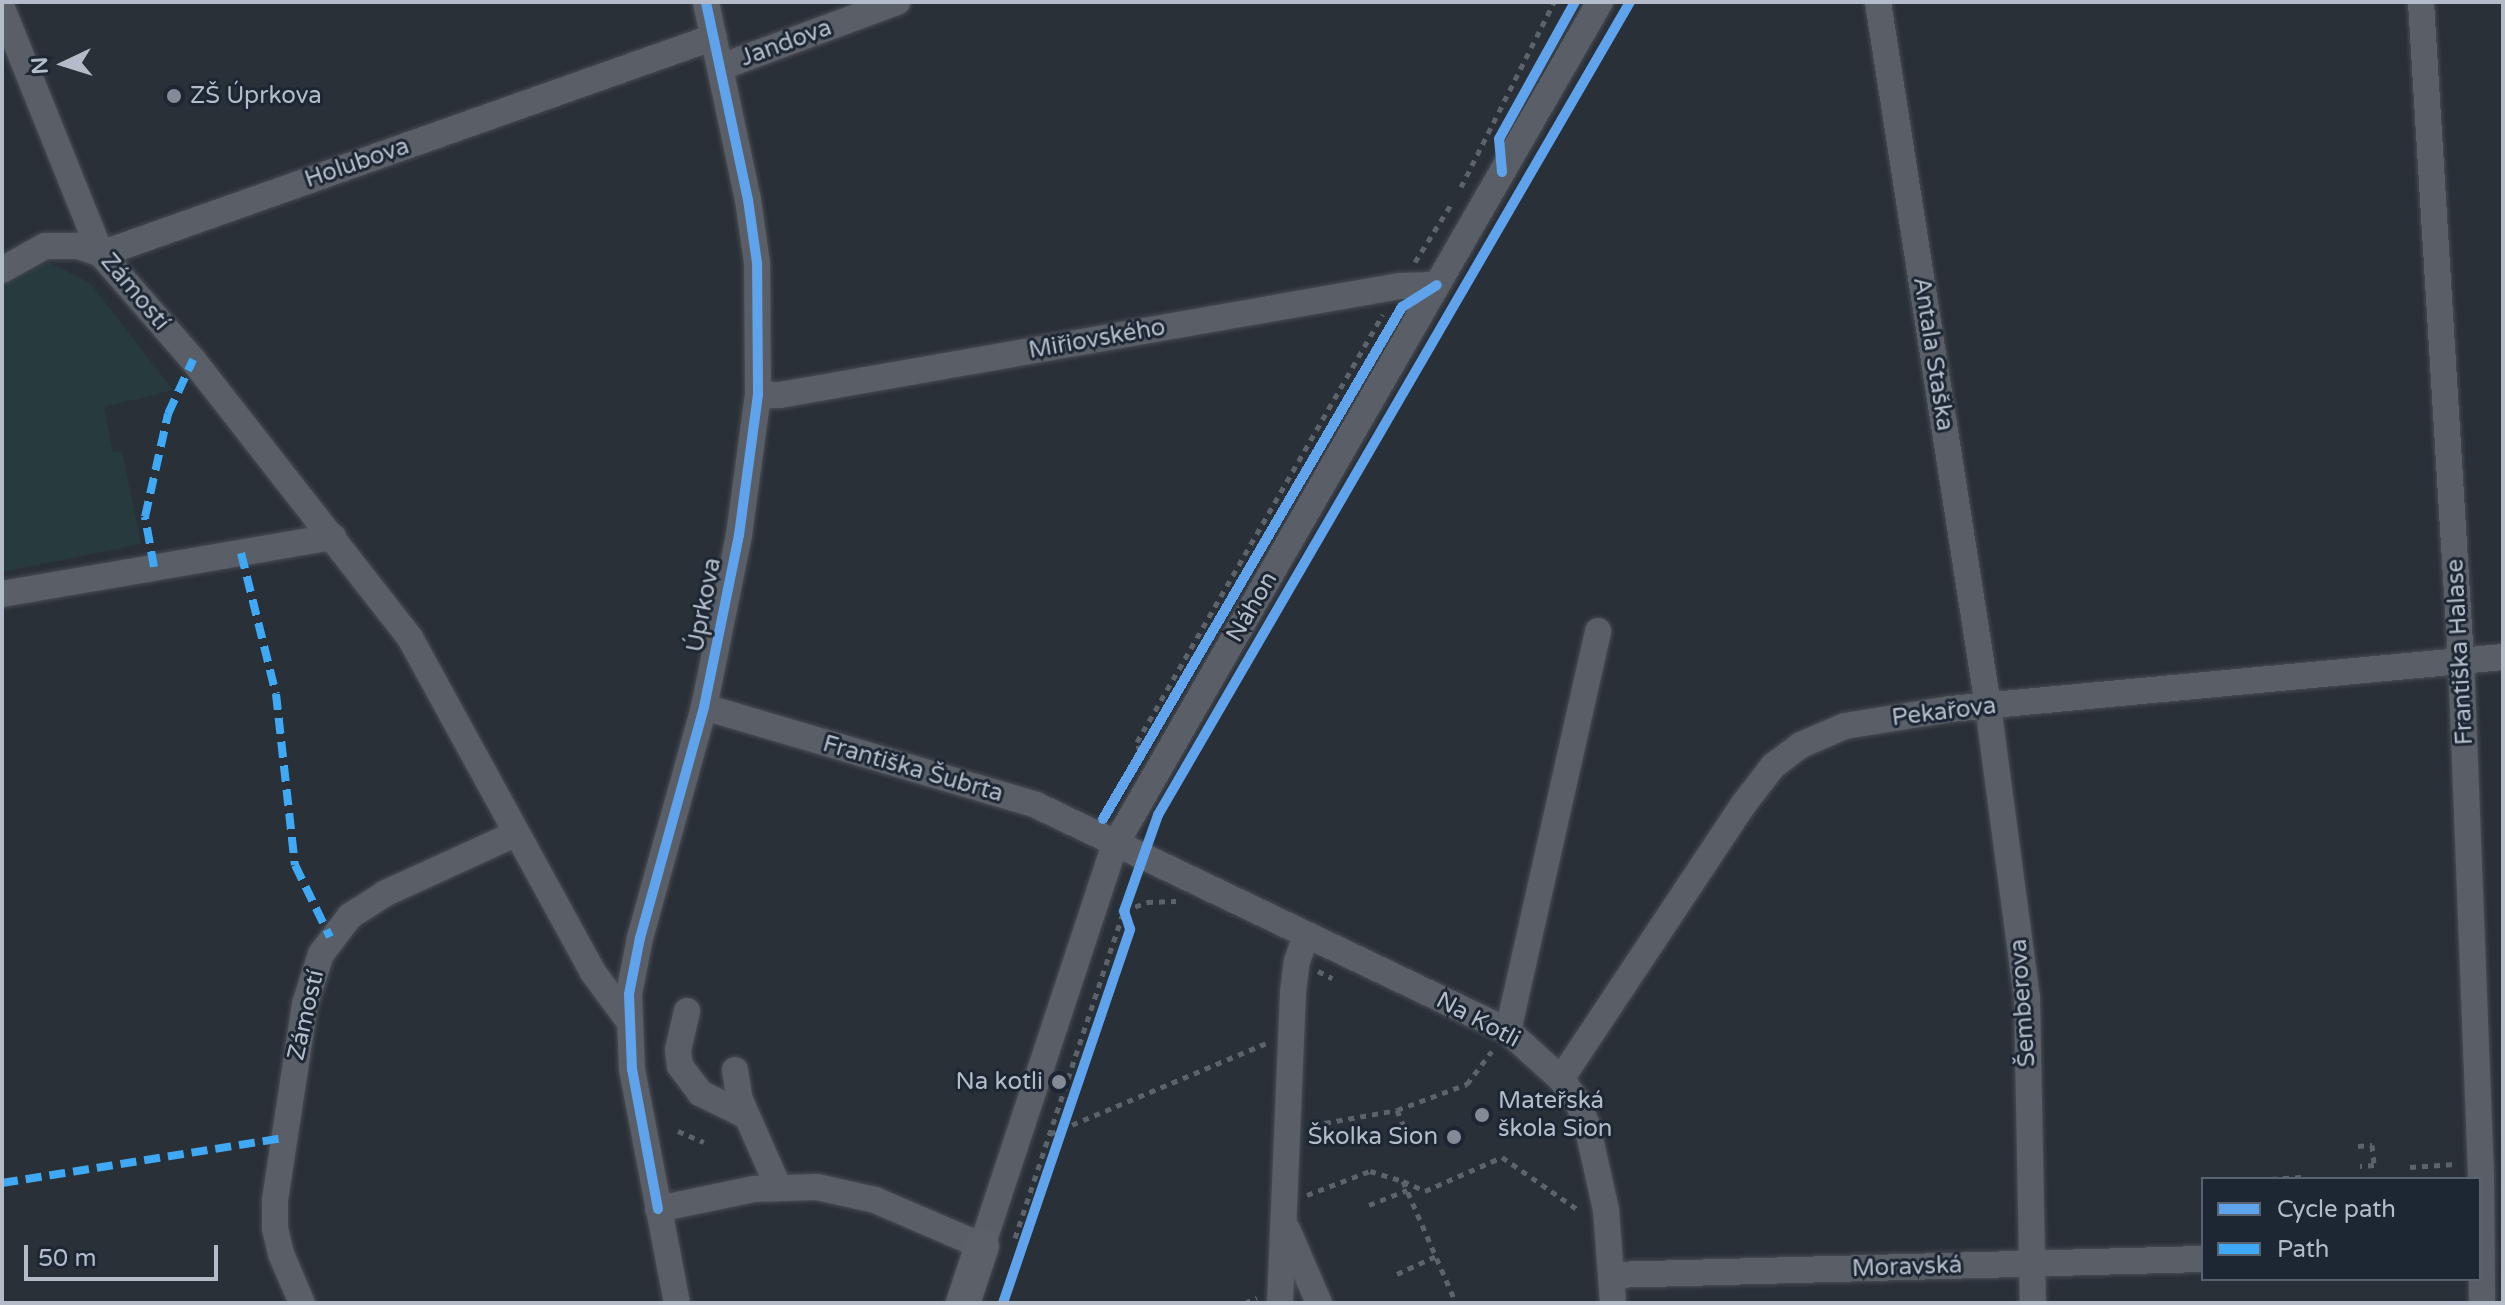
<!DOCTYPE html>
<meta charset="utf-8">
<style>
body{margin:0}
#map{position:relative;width:2505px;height:1305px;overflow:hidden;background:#2a3038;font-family:"Varela Round",sans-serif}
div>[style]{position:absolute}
.green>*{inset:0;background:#273a3e}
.path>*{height:5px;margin-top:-2.5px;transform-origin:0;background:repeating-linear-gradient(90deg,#5d636a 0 6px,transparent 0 12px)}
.roads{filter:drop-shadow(0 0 2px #484c53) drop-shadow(0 0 2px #484c53)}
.minor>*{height:26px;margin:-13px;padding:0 13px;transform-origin:13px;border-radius:13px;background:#5a5e66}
.major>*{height:34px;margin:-17px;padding:0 17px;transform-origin:17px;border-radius:17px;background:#5c6168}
.quiet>*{height:8px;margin-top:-4px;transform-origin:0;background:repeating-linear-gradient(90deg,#3fa9f5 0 16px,transparent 0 24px)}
.cycleway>*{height:10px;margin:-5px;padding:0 5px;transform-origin:5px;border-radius:5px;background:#60a3ed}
.dots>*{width:22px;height:22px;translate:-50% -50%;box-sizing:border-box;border:4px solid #1d2633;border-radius:50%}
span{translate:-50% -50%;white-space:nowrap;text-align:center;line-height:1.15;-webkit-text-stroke:6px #1d2633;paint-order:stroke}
.street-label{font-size:24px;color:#b4bcc9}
.poi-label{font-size:24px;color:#b4bcc9}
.left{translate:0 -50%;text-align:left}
.right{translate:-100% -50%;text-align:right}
.frame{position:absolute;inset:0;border:4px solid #b4bcc9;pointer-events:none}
.legend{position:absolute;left:2201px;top:1177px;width:280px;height:104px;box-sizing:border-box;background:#1d2633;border:2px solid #59626f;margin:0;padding:10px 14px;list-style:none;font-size:24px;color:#b4bcc9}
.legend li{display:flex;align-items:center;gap:16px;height:40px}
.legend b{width:40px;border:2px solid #59626f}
.north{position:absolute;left:24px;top:24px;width:80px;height:80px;-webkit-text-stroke:6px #1d2633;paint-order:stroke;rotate:266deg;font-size:22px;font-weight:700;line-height:32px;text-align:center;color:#b4bcc9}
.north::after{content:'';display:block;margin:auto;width:28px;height:36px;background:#b4bcc9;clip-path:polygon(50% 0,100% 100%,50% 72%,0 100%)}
.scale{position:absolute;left:24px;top:1245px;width:194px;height:36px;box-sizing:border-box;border:4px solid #b4bcc9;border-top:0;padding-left:10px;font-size:24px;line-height:28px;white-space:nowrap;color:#b4bcc9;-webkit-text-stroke:6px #1d2633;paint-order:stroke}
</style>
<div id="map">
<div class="green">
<div style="clip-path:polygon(48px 262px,90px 283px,173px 390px,104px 407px,113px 452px,122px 451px,141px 544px,2px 572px,2px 288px)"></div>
</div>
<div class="path">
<div style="left:1461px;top:187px;width:207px;rotate:-63.3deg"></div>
<div style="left:1415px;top:262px;width:70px;rotate:-57.9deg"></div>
<div style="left:1140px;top:751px;width:9px;rotate:-108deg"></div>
<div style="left:1137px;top:742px;width:493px;rotate:-60.1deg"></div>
<div style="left:1318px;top:971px;width:16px;rotate:27deg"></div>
<div style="left:1397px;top:1110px;width:21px;rotate:67deg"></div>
<div style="left:1313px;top:1125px;width:85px;rotate:-10.1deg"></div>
<div style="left:1397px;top:1110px;width:75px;rotate:-20.4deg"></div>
<div style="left:1467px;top:1084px;width:41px;rotate:-52.9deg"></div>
<div style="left:678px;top:1131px;width:28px;rotate:23deg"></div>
<div style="left:1050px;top:1134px;width:234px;rotate:-22.8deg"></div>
<div style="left:2358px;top:1146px;width:14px;rotate:-4deg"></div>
<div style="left:2372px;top:1145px;width:20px;rotate:84deg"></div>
<div style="left:2374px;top:1165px;width:14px;rotate:176deg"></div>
<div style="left:2410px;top:1167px;width:45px;rotate:-3.8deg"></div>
<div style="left:2271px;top:1179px;width:30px;rotate:-4deg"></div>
<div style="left:1403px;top:1181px;width:24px;rotate:24deg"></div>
<div style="left:1425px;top:1191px;width:84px;rotate:-23.8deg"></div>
<div style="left:1502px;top:1157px;width:95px;rotate:34.7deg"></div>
<div style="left:1307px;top:1195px;width:67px;rotate:-20.9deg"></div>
<div style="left:1370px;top:1171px;width:34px;rotate:17deg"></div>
<div style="left:1403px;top:1181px;width:133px;rotate:66.5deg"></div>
<div style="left:1369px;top:1205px;width:41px;rotate:-21.5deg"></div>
<div style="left:1015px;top:1238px;width:345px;rotate:-71.6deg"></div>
<div style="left:1124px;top:911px;width:25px;rotate:-21deg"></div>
<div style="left:1147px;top:902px;width:29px;rotate:-2deg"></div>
<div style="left:1397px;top:1274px;width:43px;rotate:-24.8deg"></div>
<div style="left:1245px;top:1303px;width:13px;rotate:-23deg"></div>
</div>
<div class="roads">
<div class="minor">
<div style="left:1878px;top:2px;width:713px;rotate:81.12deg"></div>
<div style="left:1988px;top:706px;width:295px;rotate:82.4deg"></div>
<div style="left:2027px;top:998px;width:305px;rotate:88.9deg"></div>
<div style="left:2421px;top:2px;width:658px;rotate:86.52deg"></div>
<div style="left:2461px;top:659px;width:517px;rotate:87.78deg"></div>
<div style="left:2481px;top:1176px;width:127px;rotate:89.5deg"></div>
<div style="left:2px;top:8px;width:265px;rotate:68.1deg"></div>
<div style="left:101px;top:254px;width:140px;rotate:49deg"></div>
<div style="left:193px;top:360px;width:353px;rotate:52deg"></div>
<div style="left:410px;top:638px;width:379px;rotate:61.3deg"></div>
<div style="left:592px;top:971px;width:61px;rotate:53.7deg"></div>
<div style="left:721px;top:67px;width:188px;rotate:-20.3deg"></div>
<div style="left:2px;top:270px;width:49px;rotate:-29.2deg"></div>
<div style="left:45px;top:246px;width:33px"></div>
<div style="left:78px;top:246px;width:24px;rotate:19deg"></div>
<div style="left:101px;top:254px;width:650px;rotate:-19.49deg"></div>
<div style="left:758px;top:395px;width:22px"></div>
<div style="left:780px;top:395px;width:630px;rotate:-9.97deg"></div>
<div style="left:1400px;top:286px;width:37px;rotate:-2deg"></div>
<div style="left:2px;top:594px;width:336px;rotate:-9.8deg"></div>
<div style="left:704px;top:707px;width:346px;rotate:16.4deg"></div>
<div style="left:1036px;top:805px;width:523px;rotate:25.59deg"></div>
<div style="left:1508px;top:1031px;width:72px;rotate:42.2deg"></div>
<div style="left:1561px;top:1079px;width:29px;rotate:54deg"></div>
<div style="left:1578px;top:1102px;width:25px;rotate:69deg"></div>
<div style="left:1587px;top:1125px;width:87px;rotate:77.4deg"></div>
<div style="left:1606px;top:1210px;width:93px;rotate:85.7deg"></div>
<div style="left:687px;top:1011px;width:40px;rotate:103deg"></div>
<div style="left:678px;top:1050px;width:16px;rotate:83deg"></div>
<div style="left:680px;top:1066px;width:34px;rotate:53deg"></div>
<div style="left:700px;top:1093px;width:50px;rotate:26.1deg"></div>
<div style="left:1508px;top:1031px;width:410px;rotate:-77.3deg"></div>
<div style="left:735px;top:1070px;width:30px;rotate:81deg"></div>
<div style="left:740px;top:1100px;width:94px;rotate:66.2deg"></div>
<div style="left:1561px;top:1079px;width:329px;rotate:-56.4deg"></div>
<div style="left:1743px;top:805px;width:49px;rotate:-52.4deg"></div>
<div style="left:1773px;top:766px;width:35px;rotate:-37deg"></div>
<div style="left:1801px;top:745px;width:48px;rotate:-23.4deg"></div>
<div style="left:1845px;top:726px;width:106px;rotate:-9.2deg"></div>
<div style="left:1950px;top:709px;width:555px;rotate:-5.37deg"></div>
<div style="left:658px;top:1209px;width:98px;rotate:-11.8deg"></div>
<div style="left:754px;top:1189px;width:63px;rotate:-1.8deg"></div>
<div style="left:817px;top:1187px;width:59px;rotate:12.6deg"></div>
<div style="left:875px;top:1200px;width:116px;rotate:23.3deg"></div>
<div style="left:982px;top:1246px;width:422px;rotate:-71.7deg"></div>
<div style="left:1115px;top:845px;width:973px;rotate:-60.09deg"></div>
<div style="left:1287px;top:1229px;width:81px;rotate:66.6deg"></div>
<div style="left:1611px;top:1275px;width:592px;rotate:-1.55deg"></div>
<div style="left:302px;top:1303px;width:53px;rotate:-113.2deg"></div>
<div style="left:281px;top:1254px;width:26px;rotate:-103deg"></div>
<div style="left:275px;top:1229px;width:29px;rotate:-90deg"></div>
<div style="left:275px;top:1200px;width:198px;rotate:-81.3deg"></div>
<div style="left:305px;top:1004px;width:52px;rotate:-72.3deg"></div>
<div style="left:321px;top:954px;width:48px;rotate:-52.7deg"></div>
<div style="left:350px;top:916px;width:43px;rotate:-32.6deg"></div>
<div style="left:386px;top:893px;width:142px;rotate:-24.6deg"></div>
<div style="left:677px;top:1303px;width:238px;rotate:-100.9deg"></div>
<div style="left:632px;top:1069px;width:75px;rotate:-92.3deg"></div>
<div style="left:629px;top:994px;width:57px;rotate:-78.9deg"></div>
<div style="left:640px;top:938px;width:240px;rotate:-74.5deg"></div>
<div style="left:704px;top:707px;width:176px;rotate:-78.5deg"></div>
<div style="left:739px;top:535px;width:141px;rotate:-82.3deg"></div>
<div style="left:758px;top:395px;width:132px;rotate:-90.4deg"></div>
<div style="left:757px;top:263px;width:64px;rotate:-98.1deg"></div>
<div style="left:748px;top:200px;width:202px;rotate:-102deg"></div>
<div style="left:1280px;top:1303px;width:311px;rotate:-87.6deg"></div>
<div style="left:1293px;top:992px;width:31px;rotate:-83deg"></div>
<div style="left:1297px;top:961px;width:27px;rotate:-70deg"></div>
</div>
<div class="major">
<div style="left:963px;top:1303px;width:60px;rotate:-71.6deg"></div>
</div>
</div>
<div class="quiet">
<div style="left:241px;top:553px;width:145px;rotate:76.1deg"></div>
<div style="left:276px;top:694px;width:172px;rotate:83.7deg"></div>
<div style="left:295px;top:865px;width:80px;rotate:64.1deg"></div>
<div style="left:154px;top:567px;width:51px;rotate:-100.2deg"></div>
<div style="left:145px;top:517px;width:106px;rotate:-77.4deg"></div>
<div style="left:168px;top:414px;width:60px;rotate:-65.2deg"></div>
<div style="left:2px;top:1183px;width:284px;rotate:-9.1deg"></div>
</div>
<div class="cycleway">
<div style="left:1502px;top:172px;width:33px;rotate:-95deg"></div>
<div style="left:1499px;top:139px;width:157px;rotate:-61deg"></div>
<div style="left:1103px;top:819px;width:593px;rotate:-59.72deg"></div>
<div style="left:1402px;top:307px;width:41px;rotate:-32.2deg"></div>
<div style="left:658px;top:1209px;width:142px;rotate:-100.5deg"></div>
<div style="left:632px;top:1069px;width:75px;rotate:-92.3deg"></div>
<div style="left:629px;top:994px;width:57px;rotate:-78.9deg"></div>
<div style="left:640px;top:938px;width:240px;rotate:-74.5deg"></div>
<div style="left:704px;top:707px;width:176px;rotate:-78.5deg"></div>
<div style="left:739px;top:535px;width:141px;rotate:-82.3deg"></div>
<div style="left:758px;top:395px;width:132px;rotate:-90.4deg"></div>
<div style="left:757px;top:263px;width:64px;rotate:-98.1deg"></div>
<div style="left:748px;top:200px;width:202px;rotate:-102deg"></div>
<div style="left:1003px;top:1303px;width:395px;rotate:-71.2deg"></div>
<div style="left:1130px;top:929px;width:19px;rotate:-108deg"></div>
<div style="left:1124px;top:911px;width:102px;rotate:-70.5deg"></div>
<div style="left:1158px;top:815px;width:940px;rotate:-59.86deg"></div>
</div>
<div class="dots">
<div style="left:174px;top:96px;background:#848b96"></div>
<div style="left:1059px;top:1082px;background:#848b96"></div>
<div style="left:1482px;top:1115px;background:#848b96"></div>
<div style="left:1454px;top:1137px;background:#848b96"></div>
</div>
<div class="street-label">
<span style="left:786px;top:43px;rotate:-20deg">Jandova</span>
<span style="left:357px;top:163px;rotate:-19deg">Holubova</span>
<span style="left:135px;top:292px;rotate:50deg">Zámostí</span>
<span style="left:1097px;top:339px;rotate:-10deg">Miřiovského</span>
<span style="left:1933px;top:354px;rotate:81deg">Antala Staška</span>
<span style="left:704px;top:605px;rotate:-79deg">Úprkova</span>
<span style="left:1252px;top:607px;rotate:-60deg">Náhon</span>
<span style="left:2460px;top:652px;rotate:-93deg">Františka Halase</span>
<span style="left:1944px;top:712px;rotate:-7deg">Pekařova</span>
<span style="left:913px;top:769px;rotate:16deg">Františka Šubrta</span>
<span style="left:2023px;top:1003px;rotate:-94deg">Šemberova</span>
<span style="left:306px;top:1015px;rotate:-77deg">Zámostí</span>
<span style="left:1478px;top:1020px;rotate:28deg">Na Kotli</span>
<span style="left:1907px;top:1267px;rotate:-2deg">Moravská</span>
</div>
<div class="poi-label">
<span class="left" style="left:190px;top:96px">ZŠ Úprkova</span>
<span class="right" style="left:1043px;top:1082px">Na kotli</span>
<span class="left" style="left:1498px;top:1115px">Mateřská<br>škola Sion</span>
<span class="right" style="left:1438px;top:1137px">Školka Sion</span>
</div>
<div class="frame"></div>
<ul class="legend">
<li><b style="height:10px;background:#60a3ed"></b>Cycle path</li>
<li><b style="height:10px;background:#3fa9f5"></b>Path</li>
</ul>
<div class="north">N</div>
<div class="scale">50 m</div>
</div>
